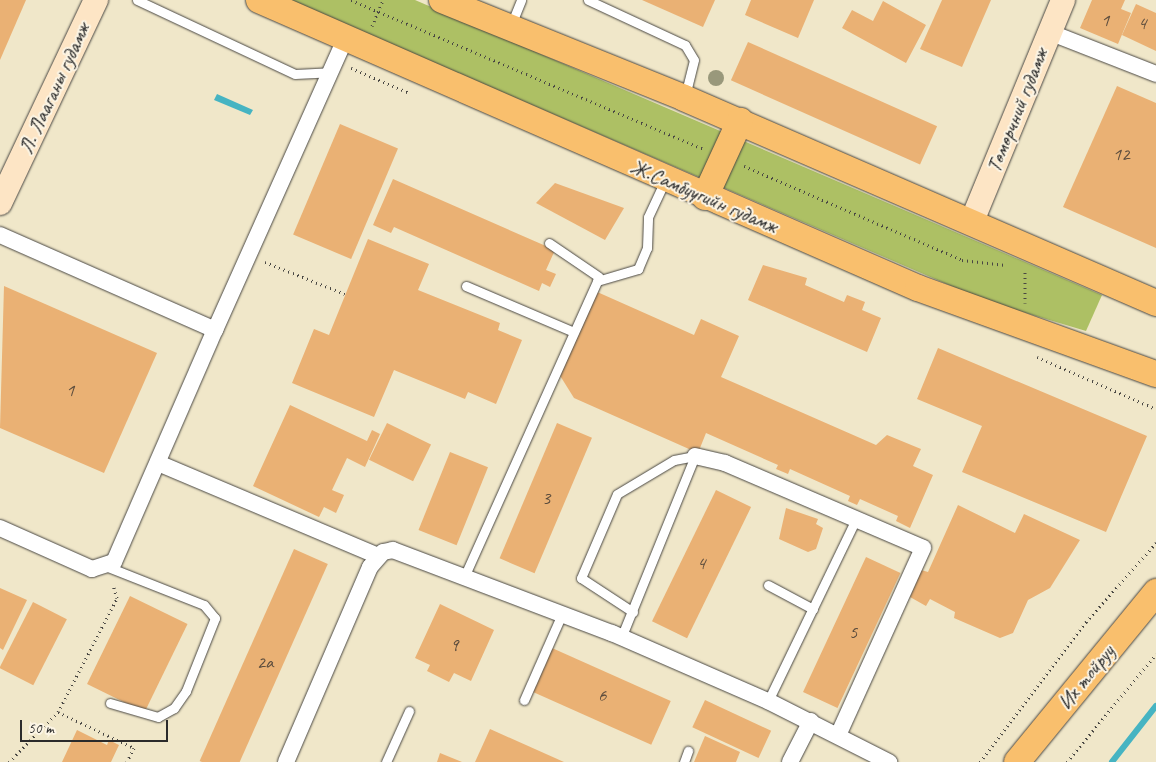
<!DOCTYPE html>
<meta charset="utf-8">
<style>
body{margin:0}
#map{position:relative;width:1156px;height:762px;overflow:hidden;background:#f0e7c9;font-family:Caveat,sans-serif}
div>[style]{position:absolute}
.green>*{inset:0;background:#adc064}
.water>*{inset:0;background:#46b4c2}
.stream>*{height:5.5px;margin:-2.75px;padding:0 2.75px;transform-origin:2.75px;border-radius:2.75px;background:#46b4c2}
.building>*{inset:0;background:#eab174;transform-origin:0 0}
.path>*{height:3px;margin-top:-1.5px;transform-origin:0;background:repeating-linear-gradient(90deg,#494743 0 1px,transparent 0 5px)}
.roads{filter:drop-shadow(0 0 1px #494743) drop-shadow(0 0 1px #494743)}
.lane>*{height:9px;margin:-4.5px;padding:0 4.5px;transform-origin:4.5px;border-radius:4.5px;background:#fff}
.street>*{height:16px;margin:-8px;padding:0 8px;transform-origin:8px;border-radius:8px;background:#fff}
.secondary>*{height:24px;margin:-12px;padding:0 12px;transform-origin:12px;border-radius:12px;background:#fde5c5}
.primary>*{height:26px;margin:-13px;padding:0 13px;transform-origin:13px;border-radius:13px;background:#f9bf6d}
.trees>*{width:16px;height:16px;margin:-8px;border-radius:50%;background:#99987b}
span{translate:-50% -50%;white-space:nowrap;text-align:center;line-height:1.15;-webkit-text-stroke:4px #fcf5e5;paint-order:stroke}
.number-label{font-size:19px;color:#5b4c3d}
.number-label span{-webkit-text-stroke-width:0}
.street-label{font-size:21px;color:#2b2b2b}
.scale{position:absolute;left:20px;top:720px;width:148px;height:22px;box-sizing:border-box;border:2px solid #2b2b2b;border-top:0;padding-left:6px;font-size:15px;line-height:18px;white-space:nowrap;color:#2b2b2b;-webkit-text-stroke:4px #fcf5e5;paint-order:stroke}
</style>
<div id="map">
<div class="green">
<div style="clip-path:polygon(288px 0,415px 0,1102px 295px,1086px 331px,986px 301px)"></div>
</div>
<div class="water">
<div style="clip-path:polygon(217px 94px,253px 110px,250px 115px,214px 100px)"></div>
</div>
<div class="stream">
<div style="left:1112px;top:762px;width:71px;rotate:-51.8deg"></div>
</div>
<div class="building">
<div style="clip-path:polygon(0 0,26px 0,0 60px)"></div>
<div style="clip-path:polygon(642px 0,715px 0,703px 27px)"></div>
<div style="clip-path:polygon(751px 0,814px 0,798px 38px,745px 15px)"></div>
<div style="clip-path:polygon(942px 0,991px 0,962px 67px,920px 49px)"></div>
<div style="clip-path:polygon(1092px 0,1125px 0,1121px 9px,1131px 13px,1118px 44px,1080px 28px)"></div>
<div style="clip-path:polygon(883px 1px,926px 25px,906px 63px,842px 28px,852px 10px,873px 21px)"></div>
<div style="clip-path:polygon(1136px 4px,1156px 13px,1156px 51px,1122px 35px)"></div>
<div style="left:748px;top:42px;width:207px;height:42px;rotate:24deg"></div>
<div style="clip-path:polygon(1117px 86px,1156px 103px,1156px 248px,1063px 207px)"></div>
<div style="left:340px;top:124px;width:63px;height:120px;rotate:23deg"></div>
<div style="clip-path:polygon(393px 179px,555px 250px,546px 270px,556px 274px,550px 287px,542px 283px,539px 291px,394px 227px,391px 233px,373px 225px)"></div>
<div style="clip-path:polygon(555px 183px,624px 208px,605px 240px,536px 203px)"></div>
<div style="clip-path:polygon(368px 239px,429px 264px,418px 290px,500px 323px,498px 330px,522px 340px,496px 404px,468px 392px,465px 399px,394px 370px,374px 417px,292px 383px,314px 329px,329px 335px)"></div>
<div style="clip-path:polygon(763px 265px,807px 278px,805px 285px,844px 302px,847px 295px,865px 302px,862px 310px,881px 318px,867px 352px,748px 300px)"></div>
<div style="clip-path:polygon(4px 286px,157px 353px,104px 473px,0 428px)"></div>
<div style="clip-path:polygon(595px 291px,694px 335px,701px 319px,739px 336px,721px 377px,876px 445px,887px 435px,921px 449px,913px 466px,933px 475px,910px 528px,896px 521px,898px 516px,860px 499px,857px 505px,848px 501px,850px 496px,790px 469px,788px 474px,776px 469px,778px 465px,706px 433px,698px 453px,574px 398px,559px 374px)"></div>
<div style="clip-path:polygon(938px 348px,1147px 436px,1106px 532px,962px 472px,982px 426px,917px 399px)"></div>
<div style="clip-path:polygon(290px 405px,367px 441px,372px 430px,380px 434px,365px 467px,347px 458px,332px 490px,344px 495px,336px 513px,324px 507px,319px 517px,253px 486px)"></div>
<div style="left:387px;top:423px;width:49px;height:41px;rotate:26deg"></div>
<div style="left:557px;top:423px;width:38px;height:147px;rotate:23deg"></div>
<div style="left:450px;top:452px;width:41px;height:84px;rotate:22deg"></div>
<div style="left:716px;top:490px;width:39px;height:146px;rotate:26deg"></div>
<div style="clip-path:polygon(958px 505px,1015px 533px,1024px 514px,1080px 540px,1050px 588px,1028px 600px,1013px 633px,1000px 638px,954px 618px,955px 612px,930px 599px,926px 606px,910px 597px,921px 570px,928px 572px)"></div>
<div style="clip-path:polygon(786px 508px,818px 519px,816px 524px,823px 528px,816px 549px,808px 552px,779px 539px)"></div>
<div style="left:294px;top:549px;width:37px;height:232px;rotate:24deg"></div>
<div style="left:866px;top:557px;width:38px;height:149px;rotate:25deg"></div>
<div style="clip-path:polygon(0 588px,27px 600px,3px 650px,0 648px)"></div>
<div style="left:130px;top:596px;width:64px;height:98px;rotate:26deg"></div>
<div style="left:33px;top:602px;width:38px;height:74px;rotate:27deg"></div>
<div style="clip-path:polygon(440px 604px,494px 630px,471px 681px,454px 673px,449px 682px,427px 671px,430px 665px,415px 658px)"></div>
<div style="left:552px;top:648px;width:130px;height:48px;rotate:24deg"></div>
<div style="left:705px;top:700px;width:73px;height:30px;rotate:25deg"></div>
<div style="clip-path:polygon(490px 729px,564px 762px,475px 762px)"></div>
<div style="clip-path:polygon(77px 730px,107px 745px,109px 740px,119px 745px,111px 762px,62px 762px)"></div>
<div style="clip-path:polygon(705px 736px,740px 752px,736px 762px,694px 762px)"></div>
<div style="clip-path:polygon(440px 753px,462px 762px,437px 762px)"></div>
</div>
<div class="path">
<div style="left:351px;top:0;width:383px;rotate:22.9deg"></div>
<div style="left:372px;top:26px;width:28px;rotate:-67deg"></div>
<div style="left:351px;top:68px;width:64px;rotate:23deg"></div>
<div style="left:744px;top:166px;width:237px;rotate:23.3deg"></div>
<div style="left:962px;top:260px;width:44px;rotate:6.5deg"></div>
<div style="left:265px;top:262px;width:86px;rotate:21.8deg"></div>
<div style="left:1025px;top:303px;width:34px;rotate:-90deg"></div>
<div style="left:1037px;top:357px;width:130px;rotate:23.6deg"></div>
<div style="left:58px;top:712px;width:84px;rotate:25.3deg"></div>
<div style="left:134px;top:748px;width:16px;rotate:117deg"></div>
<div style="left:9px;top:762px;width:70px;rotate:-45.6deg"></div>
<div style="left:58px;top:712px;width:128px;rotate:-62.6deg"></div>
<div style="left:117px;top:598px;width:14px;rotate:-107deg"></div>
<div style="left:980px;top:762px;width:176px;rotate:-52.9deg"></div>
<div style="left:1086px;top:622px;width:106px;rotate:-48.5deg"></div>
<div style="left:1067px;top:762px;width:140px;rotate:-50.5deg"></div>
</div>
<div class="roads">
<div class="lane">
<div style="left:137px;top:0;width:174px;rotate:25.1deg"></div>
<div style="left:295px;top:74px;width:35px;rotate:-3deg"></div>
<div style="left:588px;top:0;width:107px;rotate:24.9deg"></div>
<div style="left:685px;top:45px;width:17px;rotate:59deg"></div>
<div style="left:694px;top:60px;width:36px;rotate:104deg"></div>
<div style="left:511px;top:25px;width:27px;rotate:-68deg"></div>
<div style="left:549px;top:243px;width:60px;rotate:34.2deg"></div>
<div style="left:466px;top:286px;width:117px;rotate:23.1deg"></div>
<div style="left:108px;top:567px;width:103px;rotate:21.6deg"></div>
<div style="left:204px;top:605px;width:17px;rotate:50deg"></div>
<div style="left:215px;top:618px;width:79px;rotate:111.7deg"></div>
<div style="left:186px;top:691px;width:21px;rotate:125deg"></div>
<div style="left:174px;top:708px;width:18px;rotate:151deg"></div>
<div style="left:158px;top:717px;width:50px;rotate:-163.7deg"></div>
<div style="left:465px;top:575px;width:322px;rotate:-65.8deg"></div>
<div style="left:597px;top:281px;width:43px;rotate:-16.3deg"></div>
<div style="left:638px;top:269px;width:23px;rotate:-67deg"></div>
<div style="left:647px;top:248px;width:31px;rotate:-88deg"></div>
<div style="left:648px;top:217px;width:40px;rotate:-65deg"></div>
<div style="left:768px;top:585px;width:51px;rotate:28.1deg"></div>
<div style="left:633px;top:612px;width:62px;rotate:-146.8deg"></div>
<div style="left:581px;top:578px;width:91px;rotate:-66.8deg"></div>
<div style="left:617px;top:494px;width:66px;rotate:-30.8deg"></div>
<div style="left:674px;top:460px;width:21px;rotate:-11deg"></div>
<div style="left:621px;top:638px;width:196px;rotate:-67.9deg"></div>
<div style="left:524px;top:700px;width:94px;rotate:-66.2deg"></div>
<div style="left:768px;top:701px;width:200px;rotate:-64.2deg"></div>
<div style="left:386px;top:762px;width:56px;rotate:-65.7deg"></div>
<div style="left:684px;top:762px;width:12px;rotate:-70deg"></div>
</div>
<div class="street">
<div style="left:1049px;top:32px;width:115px;rotate:21.4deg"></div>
<div style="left:0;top:235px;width:235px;rotate:23.8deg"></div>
<div style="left:215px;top:330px;width:316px;rotate:-65.9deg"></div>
<div style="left:695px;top:456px;width:31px;rotate:13deg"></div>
<div style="left:725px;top:463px;width:215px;rotate:23.2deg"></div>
<div style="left:923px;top:548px;width:205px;rotate:114.4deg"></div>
<div style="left:158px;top:463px;width:239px;rotate:22.9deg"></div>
<div style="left:0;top:528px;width:101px;rotate:24deg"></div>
<div style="left:92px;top:569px;width:23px;rotate:-18deg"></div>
<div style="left:114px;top:562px;width:253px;rotate:-66.5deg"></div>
<div style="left:286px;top:762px;width:212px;rotate:-66.7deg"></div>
<div style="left:370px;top:567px;width:20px;rotate:-49deg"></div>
<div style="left:383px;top:552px;width:10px;rotate:-11deg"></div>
<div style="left:393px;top:550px;width:234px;rotate:20.8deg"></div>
<div style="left:612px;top:633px;width:170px;rotate:23.6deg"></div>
<div style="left:768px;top:701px;width:136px;rotate:26.8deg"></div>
<div style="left:790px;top:762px;width:46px;rotate:-62.9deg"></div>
</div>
<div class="secondary">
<div style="left:0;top:203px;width:225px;rotate:-64.7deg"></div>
<div style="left:972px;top:221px;width:239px;rotate:-67.6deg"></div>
</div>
<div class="primary">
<div style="left:259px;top:0;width:719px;rotate:23.61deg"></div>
<div style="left:918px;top:288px;width:253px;rotate:19.9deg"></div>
<div style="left:442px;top:0;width:261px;rotate:22deg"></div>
<div style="left:684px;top:98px;width:515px;rotate:23.48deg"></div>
<div style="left:705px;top:197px;width:84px;rotate:-65.3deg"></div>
<div style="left:1017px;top:762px;width:220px;rotate:-50.7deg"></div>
</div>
</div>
<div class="trees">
<div style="left:716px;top:78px"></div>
</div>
<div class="number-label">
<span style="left:1105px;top:21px">1</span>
<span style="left:1142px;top:24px">4</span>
<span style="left:1121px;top:155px">12</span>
<span style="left:70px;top:391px">1</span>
<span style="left:546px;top:499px">3</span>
<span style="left:701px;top:564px">4</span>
<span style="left:853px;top:633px">5</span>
<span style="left:454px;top:646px">9</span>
<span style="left:265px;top:663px">2а</span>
<span style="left:602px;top:696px">6</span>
</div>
<div class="street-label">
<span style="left:54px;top:88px;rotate:-65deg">Л. Лааганы гудамж</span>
<span style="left:1017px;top:110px;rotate:-68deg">Төмөрчний гудамж</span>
<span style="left:704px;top:196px;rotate:23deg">Ж.Самбуугийн гудамж</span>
<span style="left:1086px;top:677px;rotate:-51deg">Их тойруу</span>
</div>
<div class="scale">50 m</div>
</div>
